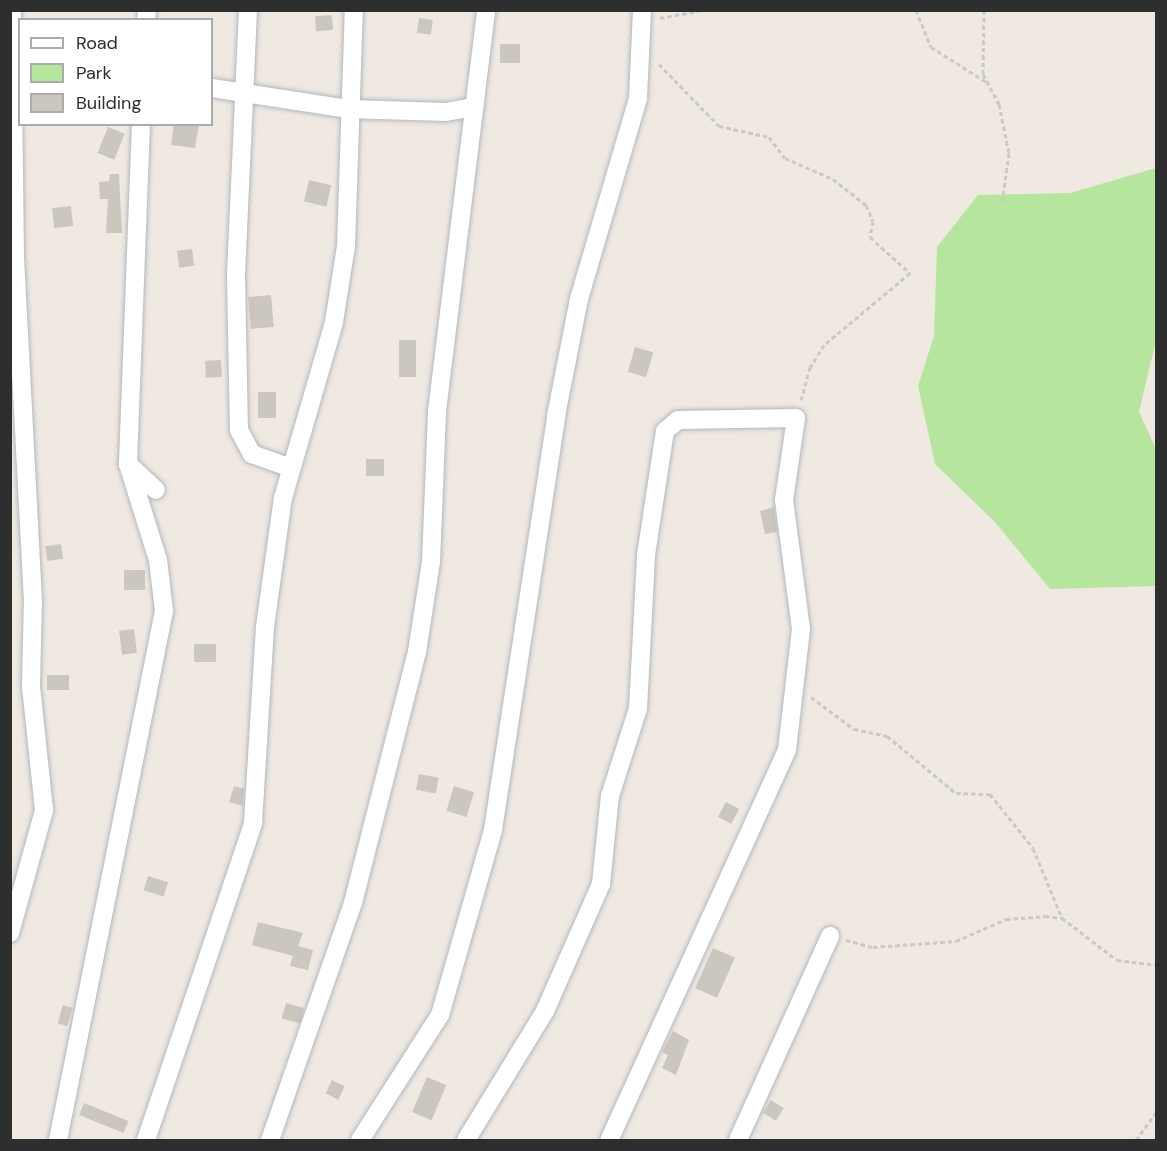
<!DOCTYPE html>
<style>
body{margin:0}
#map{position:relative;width:1167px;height:1151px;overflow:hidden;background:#efe9e1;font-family:"DM Sans",sans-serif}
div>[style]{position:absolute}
.green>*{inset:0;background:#b6e59e}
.building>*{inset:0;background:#cbc7bf;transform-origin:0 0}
.path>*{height:3px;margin-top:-1.5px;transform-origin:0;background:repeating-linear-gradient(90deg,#c9c9c9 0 4.5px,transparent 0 7.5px)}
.roads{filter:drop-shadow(0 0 2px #b4b7c1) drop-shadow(0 0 2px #b4b7c1)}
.street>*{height:18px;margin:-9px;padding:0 9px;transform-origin:9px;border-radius:9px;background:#fff}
span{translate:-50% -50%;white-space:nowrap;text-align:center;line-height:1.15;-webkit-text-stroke:4.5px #fff;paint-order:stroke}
.frame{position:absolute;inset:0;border:12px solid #2e2e2e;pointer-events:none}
.legend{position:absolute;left:18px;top:18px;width:195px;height:108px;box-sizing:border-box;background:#fff;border:2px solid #ababab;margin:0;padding:8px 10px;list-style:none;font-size:18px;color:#2e2e2e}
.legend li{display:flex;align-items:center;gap:12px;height:30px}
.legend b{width:30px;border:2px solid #ababab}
</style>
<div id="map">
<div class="green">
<div style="clip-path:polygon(1156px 168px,1156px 340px,1139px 412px,1156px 449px,1156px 586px,1050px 589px,995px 522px,935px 464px,918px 386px,934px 336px,937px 247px,978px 195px,1070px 193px)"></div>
</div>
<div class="building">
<div style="left:332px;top:15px;width:15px;height:17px;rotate:86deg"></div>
<div style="left:419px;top:18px;width:14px;height:15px;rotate:8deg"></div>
<div style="left:500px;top:44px;width:20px;height:19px"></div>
<div style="clip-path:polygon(174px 124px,199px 124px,195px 148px,171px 145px)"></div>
<div style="left:108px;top:127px;width:18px;height:28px;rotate:22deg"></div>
<div style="clip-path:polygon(110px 174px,119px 174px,122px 233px,106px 233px,108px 199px,100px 199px,99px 182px,109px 181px)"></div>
<div style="left:309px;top:180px;width:23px;height:22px;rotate:13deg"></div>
<div style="left:71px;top:206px;width:20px;height:19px;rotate:84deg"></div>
<div style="left:192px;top:249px;width:17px;height:15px;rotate:83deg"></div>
<div style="left:271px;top:295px;width:32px;height:23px;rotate:85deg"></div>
<div style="left:399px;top:340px;width:17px;height:37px"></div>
<div style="left:635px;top:347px;width:19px;height:26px;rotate:16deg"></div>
<div style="left:221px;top:360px;width:17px;height:16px;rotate:87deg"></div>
<div style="left:258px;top:392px;width:18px;height:26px"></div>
<div style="left:366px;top:459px;width:18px;height:17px"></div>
<div style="clip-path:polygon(774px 507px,777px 532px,765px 534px,760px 511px)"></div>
<div style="left:61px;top:544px;width:15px;height:16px;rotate:82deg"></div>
<div style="left:124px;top:570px;width:21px;height:20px"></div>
<div style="left:134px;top:629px;width:24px;height:15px;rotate:83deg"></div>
<div style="left:194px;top:644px;width:22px;height:18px"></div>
<div style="left:69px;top:675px;width:15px;height:22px;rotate:90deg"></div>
<div style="left:419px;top:774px;width:20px;height:16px;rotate:11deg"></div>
<div style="clip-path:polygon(234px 786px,244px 789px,243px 806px,229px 802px)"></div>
<div style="left:454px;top:786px;width:21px;height:26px;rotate:17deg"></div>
<div style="left:726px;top:802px;width:15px;height:17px;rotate:28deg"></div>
<div style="left:148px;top:876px;width:21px;height:15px;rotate:17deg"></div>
<div style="clip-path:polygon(258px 922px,303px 933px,298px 946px,313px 950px,308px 970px,290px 966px,293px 956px,252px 945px)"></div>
<div style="left:713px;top:948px;width:24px;height:44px;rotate:24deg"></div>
<div style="left:286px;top:1003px;width:19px;height:16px;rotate:16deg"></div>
<div style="left:63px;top:1005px;width:10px;height:19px;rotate:17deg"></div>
<div style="clip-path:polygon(673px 1031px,689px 1040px,676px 1075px,662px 1068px,668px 1055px,662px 1052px)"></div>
<div style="left:427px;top:1077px;width:21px;height:38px;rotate:23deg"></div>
<div style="left:332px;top:1080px;width:14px;height:15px;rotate:25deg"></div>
<div style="left:771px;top:1100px;width:15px;height:15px;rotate:32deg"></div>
<div style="left:84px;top:1103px;width:48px;height:13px;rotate:22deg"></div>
</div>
<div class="path">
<div style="left:916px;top:10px;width:40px;rotate:68deg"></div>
<div style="left:931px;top:47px;width:67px;rotate:32.3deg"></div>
<div style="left:984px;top:10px;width:64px;rotate:90.9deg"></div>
<div style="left:983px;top:74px;width:34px;rotate:62deg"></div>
<div style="left:999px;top:104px;width:50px;rotate:78.5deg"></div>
<div style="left:1009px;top:153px;width:50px;rotate:98deg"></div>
<div style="left:660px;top:18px;width:43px;rotate:-10.8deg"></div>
<div style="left:659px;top:64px;width:86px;rotate:45.9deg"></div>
<div style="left:719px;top:126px;width:51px;rotate:12.4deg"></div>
<div style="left:769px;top:137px;width:26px;rotate:53deg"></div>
<div style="left:785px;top:158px;width:52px;rotate:23.6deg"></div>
<div style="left:833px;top:179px;width:42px;rotate:38.2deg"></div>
<div style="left:866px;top:205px;width:17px;rotate:66deg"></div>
<div style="left:873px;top:221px;width:16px;rotate:101deg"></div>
<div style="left:870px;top:237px;width:54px;rotate:42deg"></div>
<div style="left:910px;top:273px;width:112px;rotate:140.1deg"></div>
<div style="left:824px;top:345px;width:26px;rotate:122deg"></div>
<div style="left:810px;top:367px;width:34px;rotate:105deg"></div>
<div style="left:811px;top:697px;width:54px;rotate:36.7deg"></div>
<div style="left:854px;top:729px;width:34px;rotate:12deg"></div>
<div style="left:887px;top:736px;width:89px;rotate:39.6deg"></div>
<div style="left:956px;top:793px;width:34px;rotate:2deg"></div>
<div style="left:990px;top:794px;width:69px;rotate:51.5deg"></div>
<div style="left:1033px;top:848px;width:76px;rotate:67.5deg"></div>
<div style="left:846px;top:940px;width:28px;rotate:15deg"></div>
<div style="left:873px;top:947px;width:83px;rotate:-4.1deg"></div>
<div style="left:956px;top:941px;width:55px;rotate:-23.7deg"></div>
<div style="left:1006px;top:919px;width:39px;rotate:-4deg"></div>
<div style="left:1045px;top:916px;width:17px;rotate:7deg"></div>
<div style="left:1062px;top:918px;width:69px;rotate:37.4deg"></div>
<div style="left:1117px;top:960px;width:39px;rotate:7deg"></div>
<div style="left:1136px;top:1140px;width:34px;rotate:-54deg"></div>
</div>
<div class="roads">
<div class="street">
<div style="left:248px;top:10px;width:266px;rotate:92.6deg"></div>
<div style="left:236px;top:276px;width:154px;rotate:88.9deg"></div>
<div style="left:239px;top:430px;width:27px;rotate:62deg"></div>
<div style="left:252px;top:454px;width:41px;rotate:19.7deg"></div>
<div style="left:146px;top:20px;width:10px;rotate:-84deg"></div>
<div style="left:212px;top:88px;width:137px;rotate:8.8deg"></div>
<div style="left:347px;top:109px;width:99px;rotate:1.7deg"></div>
<div style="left:446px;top:112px;width:29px;rotate:-10deg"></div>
<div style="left:141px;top:124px;width:340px;rotate:92.2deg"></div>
<div style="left:128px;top:464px;width:38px;rotate:43deg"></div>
<div style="left:10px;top:933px;width:128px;rotate:-74.5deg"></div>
<div style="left:44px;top:810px;width:125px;rotate:-96deg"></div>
<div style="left:31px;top:686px;width:85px;rotate:-88.7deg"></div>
<div style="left:33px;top:601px;width:346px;rotate:-93deg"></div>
<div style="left:15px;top:255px;width:245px;rotate:-90.7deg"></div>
<div style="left:58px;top:1140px;width:540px;rotate:-78.67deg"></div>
<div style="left:164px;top:611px;width:51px;rotate:-96.7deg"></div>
<div style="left:158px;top:560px;width:101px;rotate:-107.4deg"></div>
<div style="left:146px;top:1140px;width:335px;rotate:-71.3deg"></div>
<div style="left:253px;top:823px;width:196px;rotate:-86.5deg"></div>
<div style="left:265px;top:627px;width:130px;rotate:-82.1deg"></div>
<div style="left:283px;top:498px;width:183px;rotate:-73.8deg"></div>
<div style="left:334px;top:322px;width:77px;rotate:-81deg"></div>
<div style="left:346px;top:246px;width:236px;rotate:-88.1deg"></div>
<div style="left:270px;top:1140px;width:251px;rotate:-70.7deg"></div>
<div style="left:353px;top:903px;width:259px;rotate:-75.7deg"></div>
<div style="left:417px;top:652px;width:91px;rotate:-81.2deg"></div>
<div style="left:431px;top:562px;width:151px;rotate:-87.7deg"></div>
<div style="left:437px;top:411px;width:404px;rotate:-83deg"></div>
<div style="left:360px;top:1140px;width:148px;rotate:-57.4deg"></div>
<div style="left:440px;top:1015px;width:192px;rotate:-74deg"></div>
<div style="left:493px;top:830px;width:419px;rotate:-81.3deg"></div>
<div style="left:556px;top:416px;width:119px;rotate:-78.9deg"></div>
<div style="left:579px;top:299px;width:209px;rotate:-73.6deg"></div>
<div style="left:638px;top:98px;width:88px;rotate:-87.4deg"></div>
<div style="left:466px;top:1140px;width:151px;rotate:-58.5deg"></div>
<div style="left:545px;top:1011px;width:139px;rotate:-66.2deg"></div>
<div style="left:601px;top:884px;width:88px;rotate:-84.2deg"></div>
<div style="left:610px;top:796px;width:91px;rotate:-72.2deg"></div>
<div style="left:638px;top:709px;width:154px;rotate:-87deg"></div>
<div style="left:646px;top:555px;width:125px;rotate:-81.3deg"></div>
<div style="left:665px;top:431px;width:17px;rotate:-40deg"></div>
<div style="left:678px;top:420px;width:118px;rotate:-1deg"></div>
<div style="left:796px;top:418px;width:83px;rotate:98.3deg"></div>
<div style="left:784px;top:500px;width:130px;rotate:82.5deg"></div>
<div style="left:801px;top:629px;width:122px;rotate:96.6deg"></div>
<div style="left:787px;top:750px;width:429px;rotate:114.5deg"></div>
<div style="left:738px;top:1140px;width:224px;rotate:-65.7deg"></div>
</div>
</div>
<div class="frame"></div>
<ul class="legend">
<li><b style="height:8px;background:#fff"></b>Road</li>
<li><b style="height:16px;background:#b6e59e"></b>Park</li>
<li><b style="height:16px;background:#cbc7bf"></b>Building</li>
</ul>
</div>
